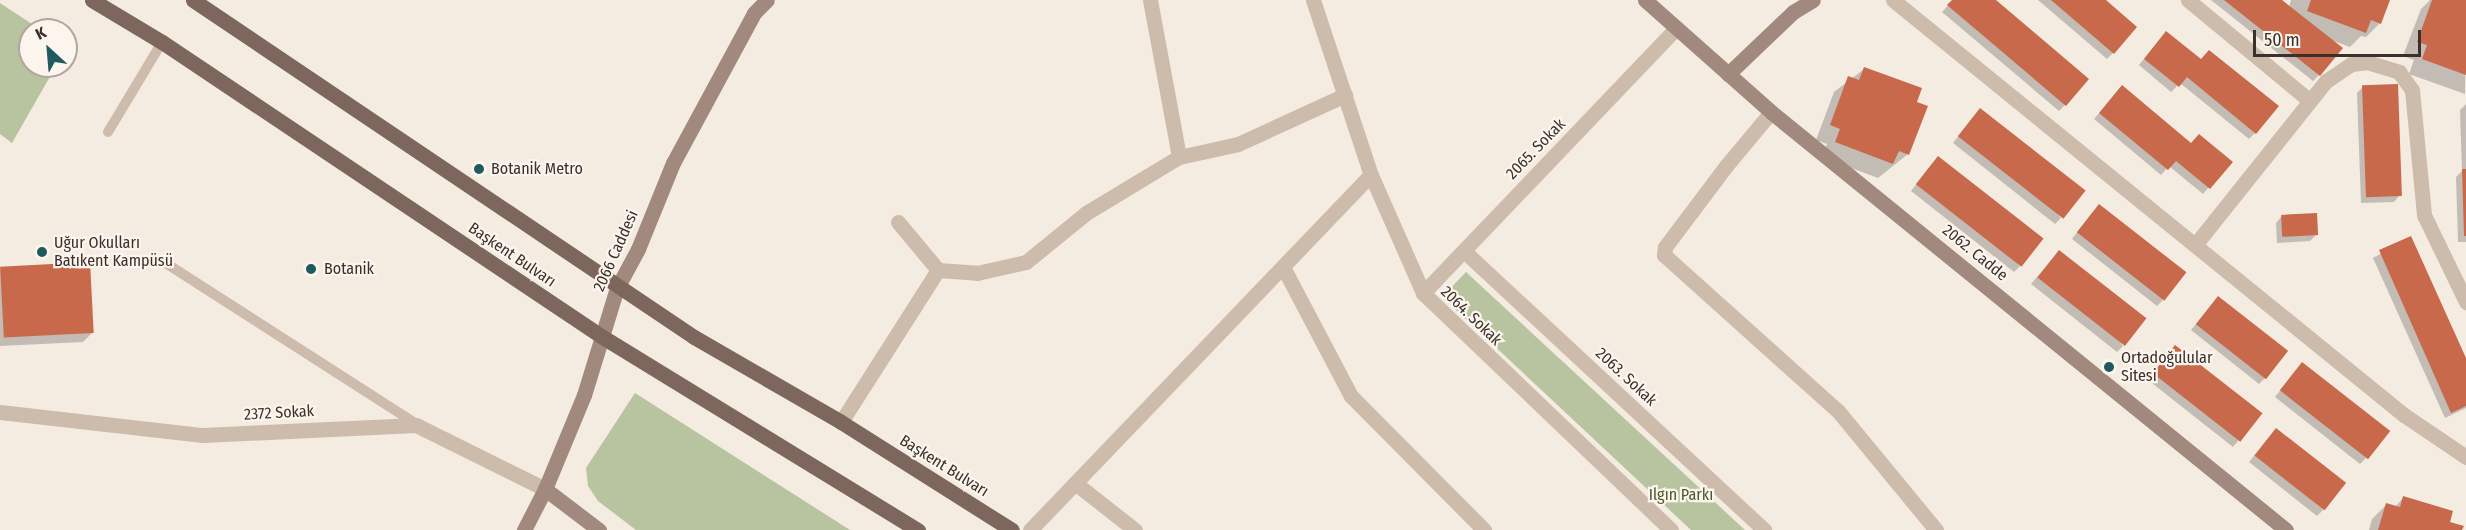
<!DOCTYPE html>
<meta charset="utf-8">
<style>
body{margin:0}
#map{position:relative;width:2466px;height:530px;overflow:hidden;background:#f4ebe1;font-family:"Fira Sans Condensed",sans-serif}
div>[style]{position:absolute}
.green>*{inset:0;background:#b8c4a0}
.shadow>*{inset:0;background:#0003}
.building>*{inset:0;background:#c8694b;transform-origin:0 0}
.lane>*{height:10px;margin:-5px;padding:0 5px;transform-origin:5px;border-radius:5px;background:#cdbbac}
.street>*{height:15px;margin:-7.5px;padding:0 7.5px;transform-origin:7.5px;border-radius:7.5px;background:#cdbbac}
.secondary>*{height:15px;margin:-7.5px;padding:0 7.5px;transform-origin:7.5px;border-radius:7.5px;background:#a18a7d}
.primary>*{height:15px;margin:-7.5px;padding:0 7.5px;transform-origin:7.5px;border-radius:7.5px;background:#7d675c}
.dots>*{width:16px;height:16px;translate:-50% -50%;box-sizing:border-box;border:3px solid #fbf5ee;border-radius:50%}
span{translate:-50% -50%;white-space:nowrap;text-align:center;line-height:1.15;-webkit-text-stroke:4.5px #fbf5ee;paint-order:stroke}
.street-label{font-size:16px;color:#3b302b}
.poi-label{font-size:16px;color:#3b302b}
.left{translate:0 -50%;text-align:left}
.park-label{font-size:16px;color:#4a5a2e}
.north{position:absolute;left:18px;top:18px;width:60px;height:60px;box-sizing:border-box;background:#fbf5ee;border:2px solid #aea6a0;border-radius:50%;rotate:334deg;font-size:16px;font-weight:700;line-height:24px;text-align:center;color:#3b302b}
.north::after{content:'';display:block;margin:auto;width:21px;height:27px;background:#1f5a5e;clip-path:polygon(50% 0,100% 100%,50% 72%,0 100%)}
.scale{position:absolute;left:2253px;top:30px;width:168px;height:27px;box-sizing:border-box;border:3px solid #3b302b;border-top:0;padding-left:8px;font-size:18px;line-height:21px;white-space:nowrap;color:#3b302b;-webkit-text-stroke:4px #fbf5ee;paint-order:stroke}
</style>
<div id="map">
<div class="green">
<div style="clip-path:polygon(0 3px,41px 30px,30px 30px,30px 66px,56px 66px,12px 143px,0 134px)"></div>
<div style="clip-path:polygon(1466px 272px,1745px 530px,1691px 530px,1442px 297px)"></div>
<div style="clip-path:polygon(635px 393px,850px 530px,636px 530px,598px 501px,588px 486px,586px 468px)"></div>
</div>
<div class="shadow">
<div style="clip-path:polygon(1953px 0,1994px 0,2065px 105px,2059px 111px,1942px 12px)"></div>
<div style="clip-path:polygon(2038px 0,2103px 0,2113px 53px,2107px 59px)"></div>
<div style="clip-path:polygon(2211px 0,2279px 0,2289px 7px,2291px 0,2389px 0,2380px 23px,2366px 37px,2361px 36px,2350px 47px,2331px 40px,2319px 75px,2313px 81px)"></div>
<div style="clip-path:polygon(2430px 0,2466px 0,2465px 94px,2409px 74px,2414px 60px,2403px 56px,2421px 9px)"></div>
<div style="clip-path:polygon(2160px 39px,2201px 61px,2255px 133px,2249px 139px,2180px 83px,2171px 92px,2139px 65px)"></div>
<div style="clip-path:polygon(1864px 69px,1915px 103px,1908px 154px,1878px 178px,1822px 157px,1827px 144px,1816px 140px,1834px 92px)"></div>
<div style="clip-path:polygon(2363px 87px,2400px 195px,2394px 202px,2361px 203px,2357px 93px)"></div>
<div style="clip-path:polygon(2116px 94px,2190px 145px,2231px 162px,2203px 194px,2169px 166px,2161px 175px,2094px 119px)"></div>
<div style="clip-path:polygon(2466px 104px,2466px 242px,2458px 242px,2456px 177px,2462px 171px,2460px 110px)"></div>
<div style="clip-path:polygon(1974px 116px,2061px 218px,2055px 224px,1953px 143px)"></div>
<div style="clip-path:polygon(1932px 164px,2020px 266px,2014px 272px,1911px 191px)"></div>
<div style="clip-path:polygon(2093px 212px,2163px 300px,2157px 306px,2072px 239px)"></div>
<div style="clip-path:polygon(2282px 216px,2316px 235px,2310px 241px,2277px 243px,2276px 223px)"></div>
<div style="clip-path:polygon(2410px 238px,2466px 362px,2466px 408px,2445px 418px,2373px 258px)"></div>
<div style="clip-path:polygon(2053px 258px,2123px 346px,2117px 352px,2031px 284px)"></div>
<div style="clip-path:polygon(0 268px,92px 333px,83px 342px,0 346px)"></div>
<div style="clip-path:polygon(2212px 304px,2265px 378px,2259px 384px,2191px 330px)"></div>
<div style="clip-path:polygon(2169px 353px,2260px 415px,2233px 447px,2148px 380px)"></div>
<div style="clip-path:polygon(2296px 370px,2366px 458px,2360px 464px,2275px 397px)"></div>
<div style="clip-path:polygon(2270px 436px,2323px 510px,2317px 516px,2249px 462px)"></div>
<div style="clip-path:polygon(2403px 498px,2461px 530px,2369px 530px,2372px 519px,2387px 504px,2395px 507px)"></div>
</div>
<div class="building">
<div style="clip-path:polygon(1952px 0,1996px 0,2089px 79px,2066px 106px,1947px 5px)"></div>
<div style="clip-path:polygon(2051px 0,2106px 0,2137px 27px,2114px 54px)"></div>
<div style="clip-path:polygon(2224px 0,2282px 0,2343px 48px,2320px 76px)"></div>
<div style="clip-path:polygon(2311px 0,2390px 0,2381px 24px,2371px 20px,2366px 33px,2307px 11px)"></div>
<div style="clip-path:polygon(2432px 0,2466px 0,2466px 75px,2422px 59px,2427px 45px,2417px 42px)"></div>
<div style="clip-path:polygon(2166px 31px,2201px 59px,2209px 50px,2279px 106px,2256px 134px,2187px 77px,2179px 87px,2144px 59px)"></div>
<div style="clip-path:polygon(1864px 67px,1922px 88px,1917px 102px,1928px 106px,1909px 155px,1899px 151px,1893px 164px,1835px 142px,1840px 129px,1830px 125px,1848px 76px,1859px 80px)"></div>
<div style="left:2398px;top:84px;width:112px;height:36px;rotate:88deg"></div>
<div style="clip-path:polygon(2122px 85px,2191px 143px,2199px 134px,2233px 162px,2210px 189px,2176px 161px,2168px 170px,2099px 113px)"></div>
<div style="left:1980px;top:108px;width:134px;height:36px;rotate:38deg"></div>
<div style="left:1938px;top:156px;width:134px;height:36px;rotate:38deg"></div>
<div style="clip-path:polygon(2462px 169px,2466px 169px,2466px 236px,2464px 236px)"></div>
<div style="left:2099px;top:204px;width:111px;height:36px;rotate:38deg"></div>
<div style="left:2317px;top:213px;width:22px;height:36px;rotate:87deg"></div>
<div style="clip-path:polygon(2411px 236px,2466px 358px,2466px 406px,2451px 413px,2379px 250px)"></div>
<div style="left:2059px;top:250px;width:111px;height:35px;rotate:38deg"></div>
<div style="left:90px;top:262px;width:71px;height:90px;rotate:87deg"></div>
<div style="left:2218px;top:296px;width:89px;height:36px;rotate:38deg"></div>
<div style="left:2175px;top:345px;width:111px;height:36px;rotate:38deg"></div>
<div style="left:2302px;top:362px;width:112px;height:36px;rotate:38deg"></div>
<div style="left:2276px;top:428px;width:89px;height:35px;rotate:38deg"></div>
<div style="clip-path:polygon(2403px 496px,2453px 511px,2450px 522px,2464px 526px,2462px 530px,2378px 530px,2386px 503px,2400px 507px)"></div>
</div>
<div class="lane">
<div style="left:108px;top:132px;width:105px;rotate:-59deg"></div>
<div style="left:164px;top:262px;width:300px;rotate:32.7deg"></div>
</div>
<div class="street">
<div style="left:1150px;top:0;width:160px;rotate:79.5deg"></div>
<div style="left:1313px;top:0;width:184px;rotate:71.7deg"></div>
<div style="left:1371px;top:175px;width:129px;rotate:66.2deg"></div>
<div style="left:1423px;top:293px;width:343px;rotate:43.7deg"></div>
<div style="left:1893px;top:0;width:658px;rotate:39.08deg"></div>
<div style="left:2404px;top:415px;width:75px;rotate:34.1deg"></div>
<div style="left:2188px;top:0;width:158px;rotate:39.6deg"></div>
<div style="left:1771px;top:112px;width:70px;rotate:129.8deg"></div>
<div style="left:1726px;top:166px;width:101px;rotate:127deg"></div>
<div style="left:1665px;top:247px;width:8px;rotate:97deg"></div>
<div style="left:1664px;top:255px;width:234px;rotate:41.9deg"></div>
<div style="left:1838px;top:411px;width:154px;rotate:50.5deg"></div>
<div style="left:898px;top:222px;width:62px;rotate:50.2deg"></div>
<div style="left:2195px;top:245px;width:210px;rotate:-51.4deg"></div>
<div style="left:2326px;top:81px;width:30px;rotate:-34deg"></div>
<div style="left:2351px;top:64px;width:16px;rotate:-7deg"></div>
<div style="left:2367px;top:62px;width:34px;rotate:17deg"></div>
<div style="left:2399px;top:72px;width:22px;rotate:54deg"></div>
<div style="left:2412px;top:90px;width:126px;rotate:84.5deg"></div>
<div style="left:2424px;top:215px;width:97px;rotate:64.2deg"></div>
<div style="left:1464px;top:251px;width:410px;rotate:42.9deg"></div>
<div style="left:1283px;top:267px;width:146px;rotate:62.2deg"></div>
<div style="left:1351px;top:396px;width:189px;rotate:45.2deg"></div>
<div style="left:1423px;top:293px;width:365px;rotate:-46.3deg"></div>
<div style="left:0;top:412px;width:204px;rotate:6.5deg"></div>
<div style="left:203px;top:435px;width:213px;rotate:-2.7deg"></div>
<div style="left:416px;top:425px;width:144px;rotate:26.4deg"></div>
<div style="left:841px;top:422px;width:180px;rotate:-57.5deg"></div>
<div style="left:938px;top:270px;width:39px;rotate:4deg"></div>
<div style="left:977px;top:273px;width:50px;rotate:-12.7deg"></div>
<div style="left:1026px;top:262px;width:77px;rotate:-39.2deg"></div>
<div style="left:1086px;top:213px;width:109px;rotate:-31.1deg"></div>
<div style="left:1179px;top:157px;width:60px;rotate:-12.4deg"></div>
<div style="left:1238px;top:144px;width:118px;rotate:-24.6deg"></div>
<div style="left:1075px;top:483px;width:76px;rotate:38.1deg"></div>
<div style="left:1030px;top:530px;width:492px;rotate:-46.2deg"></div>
</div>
<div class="secondary">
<div style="left:1645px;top:0;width:169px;rotate:41.6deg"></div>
<div style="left:1771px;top:112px;width:663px;rotate:39.06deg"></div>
<div style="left:1728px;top:74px;width:90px;rotate:-43.6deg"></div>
<div style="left:1793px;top:12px;width:23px;rotate:-31deg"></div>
<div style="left:545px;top:489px;width:68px;rotate:37.2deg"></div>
<div style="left:524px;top:530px;width:46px;rotate:-62.9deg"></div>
<div style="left:545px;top:489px;width:102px;rotate:-67.5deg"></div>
<div style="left:584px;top:395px;width:112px;rotate:-72.9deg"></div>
<div style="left:617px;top:288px;width:44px;rotate:-61.7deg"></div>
<div style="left:638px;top:249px;width:93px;rotate:-67.9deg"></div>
<div style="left:673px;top:163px;width:170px;rotate:-61.6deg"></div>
<div style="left:754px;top:13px;width:18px;rotate:-45deg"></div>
</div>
<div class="primary">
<div style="left:92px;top:0;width:82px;rotate:31deg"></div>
<div style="left:162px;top:42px;width:528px;rotate:33.81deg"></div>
<div style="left:601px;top:336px;width:372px;rotate:31.5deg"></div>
<div style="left:193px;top:0;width:604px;rotate:33.93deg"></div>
<div style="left:694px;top:337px;width:170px;rotate:30deg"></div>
<div style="left:841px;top:422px;width:202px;rotate:32.3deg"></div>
</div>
<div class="dots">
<div style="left:479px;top:169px;background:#1f5a5e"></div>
<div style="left:42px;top:252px;background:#1f5a5e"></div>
<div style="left:311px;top:269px;background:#1f5a5e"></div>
<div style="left:2109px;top:367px;background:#1f5a5e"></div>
</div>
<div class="street-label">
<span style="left:1536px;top:149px;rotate:-46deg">2065. Sokak</span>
<span style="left:616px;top:251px;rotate:-66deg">2066 Caddesi</span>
<span style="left:1975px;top:253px;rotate:39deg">2062. Cadde</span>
<span style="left:512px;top:255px;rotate:34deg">Başkent Bulvarı</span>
<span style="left:1471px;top:316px;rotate:44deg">2064. Sokak</span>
<span style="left:1626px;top:377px;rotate:43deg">2063. Sokak</span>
<span style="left:279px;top:413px;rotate:-3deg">2372 Sokak</span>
<span style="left:944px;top:466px;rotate:32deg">Başkent Bulvarı</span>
</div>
<div class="poi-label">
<span class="left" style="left:491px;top:169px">Botanik Metro</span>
<span class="left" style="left:54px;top:252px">Uğur Okulları<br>Batıkent Kampüsü</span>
<span class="left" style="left:324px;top:269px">Botanik</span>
<span class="left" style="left:2121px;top:367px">Ortadoğulular<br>Sitesi</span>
</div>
<div class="park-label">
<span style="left:1681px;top:495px">Ilgın Parkı</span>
</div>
<div class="north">K</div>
<div class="scale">50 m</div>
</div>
